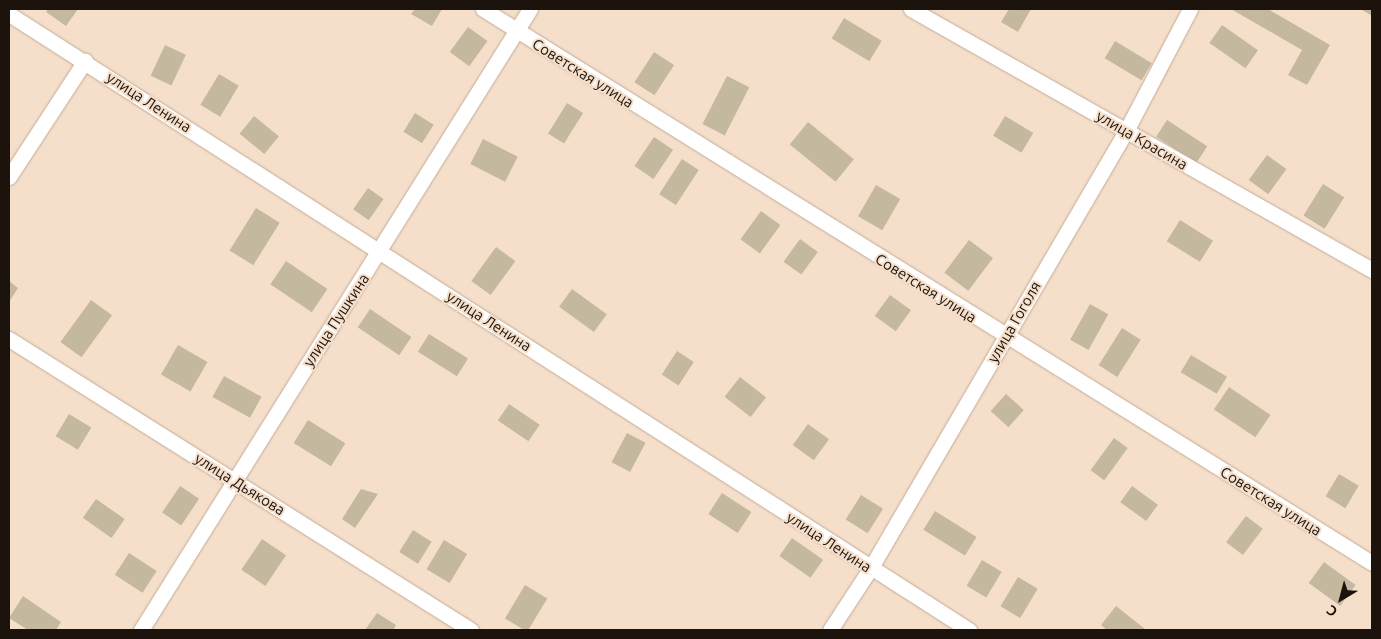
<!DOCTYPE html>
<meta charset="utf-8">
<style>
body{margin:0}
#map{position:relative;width:1381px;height:639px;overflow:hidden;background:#f6dfca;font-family:Ubuntu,sans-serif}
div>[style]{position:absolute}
.building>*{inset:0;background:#c4b99f;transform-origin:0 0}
.roads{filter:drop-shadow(0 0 1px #c2ac98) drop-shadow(0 0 1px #c2ac98)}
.minor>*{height:15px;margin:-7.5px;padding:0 7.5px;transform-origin:7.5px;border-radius:7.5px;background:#fff}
span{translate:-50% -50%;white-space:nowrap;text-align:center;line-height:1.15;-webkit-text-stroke:4px #f6dfca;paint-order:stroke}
.street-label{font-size:15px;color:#1b130c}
.frame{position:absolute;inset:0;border:10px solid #1b130c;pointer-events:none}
.north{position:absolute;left:1316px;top:574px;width:50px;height:50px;-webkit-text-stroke:4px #f6dfca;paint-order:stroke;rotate:217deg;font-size:14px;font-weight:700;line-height:20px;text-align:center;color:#1b130c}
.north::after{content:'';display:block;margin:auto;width:18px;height:22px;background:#1b130c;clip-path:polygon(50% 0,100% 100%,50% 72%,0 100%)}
</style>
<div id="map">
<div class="building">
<div style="clip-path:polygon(48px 9px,78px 9px,66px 26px,46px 12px)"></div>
<div style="clip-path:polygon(415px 9px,442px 9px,432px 26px,411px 14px)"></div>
<div style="clip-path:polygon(1009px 9px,1031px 9px,1018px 32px,1001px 22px)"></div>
<div style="clip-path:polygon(1231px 9px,1268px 9px,1330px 45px,1307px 85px,1288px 75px,1302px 50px)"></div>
<div style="clip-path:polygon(1361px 9px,1372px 9px,1372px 16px)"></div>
<div style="left:844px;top:18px;width:44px;height:24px;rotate:31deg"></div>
<div style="left:1222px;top:25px;width:44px;height:22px;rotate:35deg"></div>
<div style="left:468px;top:27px;width:24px;height:31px;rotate:36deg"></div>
<div style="left:1115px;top:41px;width:43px;height:20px;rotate:31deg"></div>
<div style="left:165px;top:45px;width:23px;height:34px;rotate:25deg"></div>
<div style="left:654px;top:52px;width:24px;height:36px;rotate:33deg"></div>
<div style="left:219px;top:74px;width:23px;height:36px;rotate:31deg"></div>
<div style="left:727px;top:76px;width:25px;height:54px;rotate:27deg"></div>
<div style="left:567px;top:103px;width:19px;height:36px;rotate:32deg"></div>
<div style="left:415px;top:113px;width:22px;height:22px;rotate:32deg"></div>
<div style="left:254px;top:116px;width:32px;height:23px;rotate:39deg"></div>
<div style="left:1005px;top:116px;width:33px;height:23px;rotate:31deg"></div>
<div style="left:1167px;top:120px;width:48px;height:20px;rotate:33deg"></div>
<div style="left:808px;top:122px;width:59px;height:29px;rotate:39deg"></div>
<div style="left:654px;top:137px;width:23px;height:35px;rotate:34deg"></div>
<div style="left:483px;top:139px;width:39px;height:28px;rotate:27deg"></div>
<div style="left:1267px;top:155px;width:24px;height:31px;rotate:36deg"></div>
<div style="left:682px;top:159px;width:20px;height:42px;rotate:33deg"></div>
<div style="left:1323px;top:184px;width:25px;height:37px;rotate:32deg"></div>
<div style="left:876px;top:185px;width:28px;height:36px;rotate:30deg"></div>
<div style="left:368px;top:188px;width:19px;height:26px;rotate:35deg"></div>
<div style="left:256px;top:208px;width:28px;height:50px;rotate:32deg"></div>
<div style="left:761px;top:211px;width:24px;height:35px;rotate:36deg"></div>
<div style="left:1180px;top:220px;width:39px;height:25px;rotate:32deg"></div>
<div style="left:800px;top:239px;width:22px;height:28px;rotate:36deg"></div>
<div style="left:969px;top:240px;width:30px;height:41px;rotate:37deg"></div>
<div style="left:496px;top:247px;width:24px;height:42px;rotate:36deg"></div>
<div style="left:286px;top:261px;width:50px;height:28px;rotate:34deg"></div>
<div style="clip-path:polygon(9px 281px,18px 288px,9px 302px)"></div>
<div style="left:572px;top:289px;width:43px;height:22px;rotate:36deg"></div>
<div style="left:890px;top:295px;width:26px;height:26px;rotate:36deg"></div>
<div style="left:91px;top:300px;width:26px;height:52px;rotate:36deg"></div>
<div style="left:1090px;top:304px;width:21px;height:41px;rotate:29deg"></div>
<div style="left:370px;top:309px;width:50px;height:22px;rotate:34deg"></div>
<div style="left:1122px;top:328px;width:22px;height:44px;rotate:32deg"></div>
<div style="left:429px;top:334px;width:46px;height:21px;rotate:32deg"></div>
<div style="left:178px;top:345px;width:34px;height:34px;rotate:30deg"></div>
<div style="left:677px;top:351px;width:20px;height:28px;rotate:33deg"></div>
<div style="left:1191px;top:355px;width:42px;height:20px;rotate:31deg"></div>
<div style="left:224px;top:376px;width:43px;height:24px;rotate:29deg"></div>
<div style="left:740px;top:377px;width:33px;height:25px;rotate:38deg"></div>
<div style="left:1229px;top:387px;width:50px;height:27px;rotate:34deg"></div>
<div style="left:1006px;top:394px;width:24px;height:23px;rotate:42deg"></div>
<div style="left:509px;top:404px;width:37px;height:20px;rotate:34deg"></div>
<div style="left:69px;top:414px;width:26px;height:26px;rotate:31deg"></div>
<div style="left:308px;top:420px;width:44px;height:27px;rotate:32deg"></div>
<div style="left:808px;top:424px;width:26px;height:26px;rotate:36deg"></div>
<div style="left:627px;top:433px;width:21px;height:33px;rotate:28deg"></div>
<div style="left:1114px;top:438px;width:17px;height:40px;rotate:36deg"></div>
<div style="left:1339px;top:474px;width:23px;height:26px;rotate:31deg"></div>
<div style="left:180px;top:486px;width:23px;height:32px;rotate:34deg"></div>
<div style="left:1132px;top:486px;width:32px;height:20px;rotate:36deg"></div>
<div style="clip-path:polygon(361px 489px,378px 494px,355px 528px,342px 519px)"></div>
<div style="left:722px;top:493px;width:35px;height:25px;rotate:33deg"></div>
<div style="left:861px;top:495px;width:26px;height:29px;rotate:32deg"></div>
<div style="left:96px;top:499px;width:35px;height:23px;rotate:35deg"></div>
<div style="left:935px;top:511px;width:49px;height:22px;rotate:32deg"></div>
<div style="left:1246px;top:516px;width:21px;height:33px;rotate:37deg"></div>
<div style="left:413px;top:530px;width:22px;height:26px;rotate:32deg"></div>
<div style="left:792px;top:538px;width:38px;height:22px;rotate:35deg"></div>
<div style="left:262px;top:539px;width:29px;height:37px;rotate:34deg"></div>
<div style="left:444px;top:540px;width:27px;height:34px;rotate:31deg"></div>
<div style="left:129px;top:553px;width:33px;height:26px;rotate:33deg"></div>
<div style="left:982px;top:560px;width:23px;height:30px;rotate:31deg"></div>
<div style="left:1324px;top:562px;width:39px;height:26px;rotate:36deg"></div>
<div style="left:1018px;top:577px;width:23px;height:34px;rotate:31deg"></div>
<div style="left:525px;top:585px;width:26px;height:39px;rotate:31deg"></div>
<div style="clip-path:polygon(23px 596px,61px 622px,56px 630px,28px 630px,9px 618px)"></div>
<div style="clip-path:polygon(1116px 606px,1145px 629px,1144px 630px,1107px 630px,1101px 625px)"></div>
<div style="clip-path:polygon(377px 613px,396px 625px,393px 630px,365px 630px)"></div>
</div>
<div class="roads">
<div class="minor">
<div style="left:483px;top:9px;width:1047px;rotate:31.93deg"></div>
<div style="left:911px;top:9px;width:530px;rotate:29.52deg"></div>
<div style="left:9px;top:14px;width:1141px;rotate:32.69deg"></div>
<div style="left:9px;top:177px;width:139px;rotate:-56.8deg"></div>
<div style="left:9px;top:339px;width:546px;rotate:32.21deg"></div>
<div style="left:141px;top:630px;width:733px;rotate:-57.94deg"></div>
<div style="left:830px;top:630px;width:73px;rotate:-56.7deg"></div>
<div style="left:870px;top:569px;width:507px;rotate:-59.69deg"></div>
<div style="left:1126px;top:131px;width:138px;rotate:-62.3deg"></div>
</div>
</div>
<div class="street-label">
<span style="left:583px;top:73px;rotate:32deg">Советская улица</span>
<span style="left:149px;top:102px;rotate:33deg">улица Ленина</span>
<span style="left:1142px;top:140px;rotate:30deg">улица Красина</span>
<span style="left:926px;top:288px;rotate:32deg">Советская улица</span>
<span style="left:336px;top:320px;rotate:-57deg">улица Пушкина</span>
<span style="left:489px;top:321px;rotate:33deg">улица Ленина</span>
<span style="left:1014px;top:322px;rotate:-60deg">улица Гоголя</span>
<span style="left:240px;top:484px;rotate:32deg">улица Дьякова</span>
<span style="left:1271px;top:501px;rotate:32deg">Советская улица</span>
<span style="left:829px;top:542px;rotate:33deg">улица Ленина</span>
</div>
<div class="frame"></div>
<div class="north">С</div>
</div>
